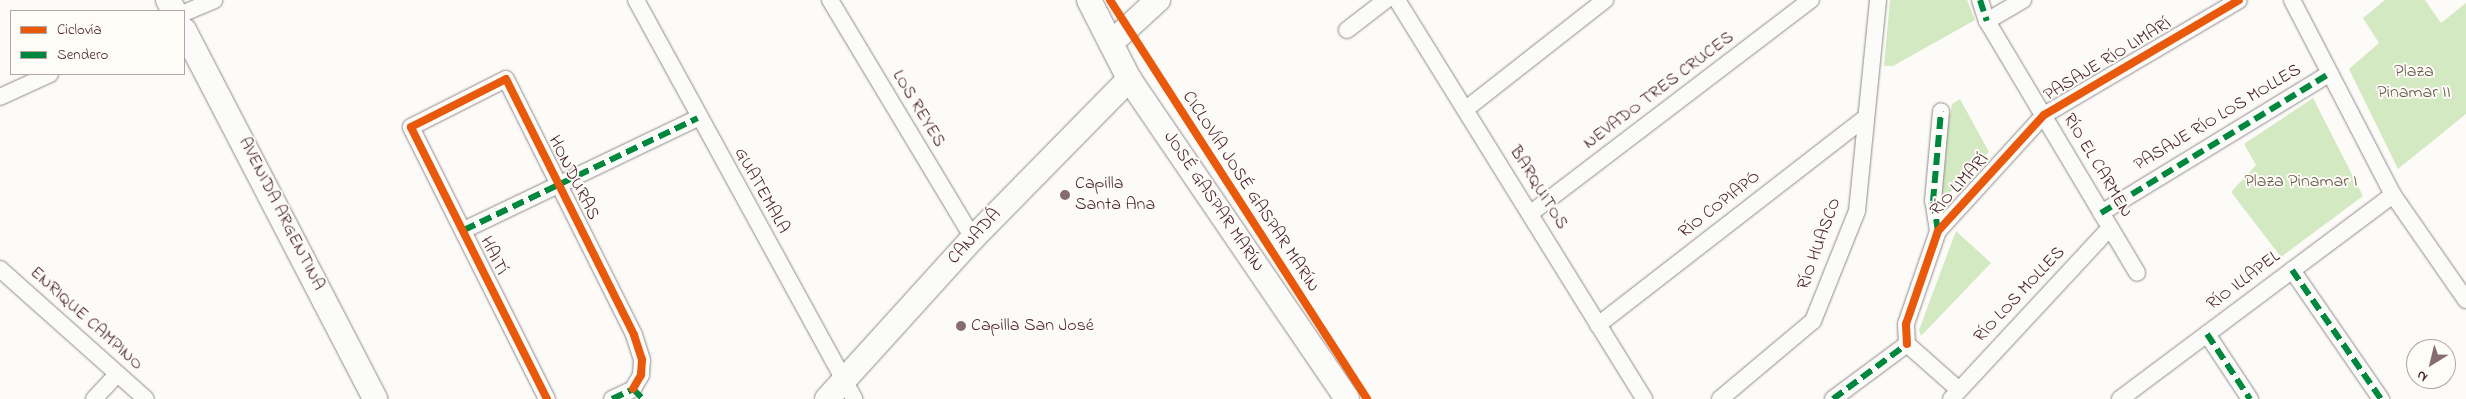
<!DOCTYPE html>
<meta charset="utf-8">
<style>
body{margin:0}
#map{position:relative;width:2466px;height:399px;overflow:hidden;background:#fcfbf8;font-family:"Indie Flower",sans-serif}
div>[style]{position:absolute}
.green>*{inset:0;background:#d3e9c2}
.roads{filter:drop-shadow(0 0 1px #928a8b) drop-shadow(0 0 1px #928a8b)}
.street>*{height:16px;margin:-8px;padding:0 8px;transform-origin:8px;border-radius:8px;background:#fbfbf9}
.secondary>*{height:24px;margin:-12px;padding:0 12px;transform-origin:12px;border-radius:12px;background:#fbfbf9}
.quiet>*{height:6px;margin-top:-3px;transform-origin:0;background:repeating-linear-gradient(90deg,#00873e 0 12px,transparent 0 18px)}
.cycleway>*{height:8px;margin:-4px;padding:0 4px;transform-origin:4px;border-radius:4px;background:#e8590c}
.dots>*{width:14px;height:14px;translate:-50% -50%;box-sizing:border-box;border:2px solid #fdfcf7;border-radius:50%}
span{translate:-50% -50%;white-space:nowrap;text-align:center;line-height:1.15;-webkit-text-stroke:4px #fdfcf7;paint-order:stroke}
.street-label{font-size:18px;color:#4a1f2b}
.park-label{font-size:18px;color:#69574b}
.poi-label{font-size:18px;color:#4a1f2b}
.left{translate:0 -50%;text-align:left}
.legend{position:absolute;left:10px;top:10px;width:175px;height:65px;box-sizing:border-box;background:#fdfcf7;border:1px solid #b5a4a5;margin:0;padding:6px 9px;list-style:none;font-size:15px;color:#4a1f2b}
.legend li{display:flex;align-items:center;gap:10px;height:25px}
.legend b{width:25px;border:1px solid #b5a4a5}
.north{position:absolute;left:2406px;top:339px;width:50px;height:50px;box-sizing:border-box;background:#fdfcf7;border:1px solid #b5a4a5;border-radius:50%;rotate:216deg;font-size:14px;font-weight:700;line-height:20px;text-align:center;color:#4a1f2b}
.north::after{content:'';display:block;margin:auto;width:18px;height:22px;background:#886c73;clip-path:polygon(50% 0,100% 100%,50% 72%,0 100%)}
</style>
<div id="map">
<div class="green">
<div style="clip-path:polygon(1890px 0,1967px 0,1975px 20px,1893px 66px,1884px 66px)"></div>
<div style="clip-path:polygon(2385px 0,2425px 0,2441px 23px,2466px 3px,2466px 114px,2398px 169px,2349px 69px,2379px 43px,2363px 18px)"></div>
<div style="clip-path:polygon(2313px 98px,2363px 196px,2281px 257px,2231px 192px,2256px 165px,2244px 144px)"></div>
<div style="clip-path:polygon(1960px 99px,1989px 152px,1939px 204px,1946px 115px,1950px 115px,1952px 104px)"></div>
<div style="clip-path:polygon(1956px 231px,1991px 263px,1921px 336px,1919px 330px)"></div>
</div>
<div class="roads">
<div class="street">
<div style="left:636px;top:0;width:455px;rotate:61.3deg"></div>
<div style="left:830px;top:0;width:278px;rotate:59deg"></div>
<div style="left:1397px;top:0;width:469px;rotate:58.2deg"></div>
<div style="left:1980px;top:0;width:22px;rotate:72deg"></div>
<div style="left:1987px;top:21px;width:293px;rotate:59.2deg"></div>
<div style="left:2292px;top:0;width:220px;rotate:62.6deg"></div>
<div style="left:2393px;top:195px;width:128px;rotate:55.2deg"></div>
<div style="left:184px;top:13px;width:33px;rotate:-23deg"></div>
<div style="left:1987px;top:21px;width:42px;rotate:-30.3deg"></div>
<div style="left:1347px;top:30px;width:49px;rotate:-37.6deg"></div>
<div style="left:0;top:97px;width:55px;rotate:-24.7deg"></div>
<div style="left:1466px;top:109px;width:177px;rotate:-38.1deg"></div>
<div style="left:1531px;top:213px;width:352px;rotate:-37.3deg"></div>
<div style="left:2101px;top:213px;width:268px;rotate:-31.4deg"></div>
<div style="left:464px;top:230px;width:259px;rotate:-25.6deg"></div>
<div style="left:1938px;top:231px;width:30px;rotate:-99deg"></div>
<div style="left:1933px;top:201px;width:90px;rotate:-84.9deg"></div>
<div style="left:0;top:269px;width:195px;rotate:41.7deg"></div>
<div style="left:2292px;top:270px;width:157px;rotate:55.4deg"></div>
<div style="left:1598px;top:325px;width:339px;rotate:-37.8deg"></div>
<div style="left:2207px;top:334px;width:78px;rotate:56.5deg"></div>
<div style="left:1907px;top:344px;width:20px;rotate:-93deg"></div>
<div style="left:1906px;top:324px;width:98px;rotate:-71deg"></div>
<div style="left:1938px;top:231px;width:157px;rotate:-47.6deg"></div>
<div style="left:2044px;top:115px;width:226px;rotate:-30.5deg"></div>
<div style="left:1907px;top:344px;width:69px;rotate:41.5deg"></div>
<div style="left:94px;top:399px;width:34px;rotate:-47deg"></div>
<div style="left:547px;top:399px;width:304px;rotate:-116.6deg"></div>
<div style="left:411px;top:127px;width:106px;rotate:-26.8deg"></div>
<div style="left:506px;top:79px;width:286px;rotate:63.4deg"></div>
<div style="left:634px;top:335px;width:26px;rotate:72deg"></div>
<div style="left:642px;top:360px;width:15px;rotate:94deg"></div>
<div style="left:641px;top:375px;width:16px;rotate:120deg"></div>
<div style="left:612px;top:399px;width:23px;rotate:-25deg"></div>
<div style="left:1720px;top:399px;width:121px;rotate:-40deg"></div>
<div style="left:1813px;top:321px;width:118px;rotate:-68.2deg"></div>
<div style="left:1857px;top:211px;width:212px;rotate:-84.3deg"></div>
<div style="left:1833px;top:399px;width:92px;rotate:-36.6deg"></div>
<div style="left:1951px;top:399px;width:233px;rotate:-47.1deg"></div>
<div style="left:2120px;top:399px;width:341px;rotate:-36.8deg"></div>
</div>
<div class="secondary">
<div style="left:168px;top:0;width:13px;rotate:61deg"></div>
<div style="left:1089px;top:0;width:89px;rotate:63.1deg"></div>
<div style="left:1129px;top:79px;width:387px;rotate:55.7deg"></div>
<div style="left:184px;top:30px;width:416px;rotate:62.6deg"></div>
<div style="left:1111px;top:43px;width:64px;rotate:-42.5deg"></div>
<div style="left:827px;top:399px;width:217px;rotate:-47.8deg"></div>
<div style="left:973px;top:238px;width:223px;rotate:-45.5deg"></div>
</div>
</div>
<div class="quiet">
<div style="left:1980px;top:0;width:22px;rotate:72deg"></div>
<div style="left:2101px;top:213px;width:268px;rotate:-31.4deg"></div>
<div style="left:464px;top:230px;width:259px;rotate:-25.6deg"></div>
<div style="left:1938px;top:231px;width:30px;rotate:-99deg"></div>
<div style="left:1933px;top:201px;width:90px;rotate:-84.9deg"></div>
<div style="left:2292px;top:270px;width:157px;rotate:55.4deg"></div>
<div style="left:2207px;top:334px;width:78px;rotate:56.5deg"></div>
<div style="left:633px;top:389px;width:14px;rotate:45deg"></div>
<div style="left:612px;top:399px;width:23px;rotate:-25deg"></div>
<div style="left:1833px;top:399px;width:92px;rotate:-36.6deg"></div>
</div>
<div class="cycleway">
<div style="left:1110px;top:0;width:475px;rotate:57.2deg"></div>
<div style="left:1907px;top:344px;width:20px;rotate:-93deg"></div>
<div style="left:1906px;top:324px;width:98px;rotate:-71deg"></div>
<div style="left:1938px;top:231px;width:157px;rotate:-47.6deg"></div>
<div style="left:2044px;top:115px;width:226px;rotate:-30.5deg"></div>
<div style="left:547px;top:399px;width:304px;rotate:-116.6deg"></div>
<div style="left:411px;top:127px;width:106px;rotate:-26.8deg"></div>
<div style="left:506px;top:79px;width:286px;rotate:63.4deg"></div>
<div style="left:634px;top:335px;width:26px;rotate:72deg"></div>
<div style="left:642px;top:360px;width:15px;rotate:94deg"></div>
<div style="left:641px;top:375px;width:16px;rotate:120deg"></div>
</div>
<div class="dots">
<div style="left:1065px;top:195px;background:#886c73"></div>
<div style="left:961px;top:326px;background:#886c73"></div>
</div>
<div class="street-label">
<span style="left:2108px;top:60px;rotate:-31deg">PASAJE RÍO LIMARÍ</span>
<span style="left:1659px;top:91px;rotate:-37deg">NEVADO TRES CRUCES</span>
<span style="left:918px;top:109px;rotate:59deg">LOS REYES</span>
<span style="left:2218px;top:118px;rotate:-31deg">PASAJE RÍO LOS MOLLES</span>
<span style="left:2097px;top:166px;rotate:59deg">RÍO EL CARMEN</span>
<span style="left:573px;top:178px;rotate:63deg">HONDURAS</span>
<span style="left:1960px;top:185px;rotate:-48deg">RÍO LIMARÍ</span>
<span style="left:1538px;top:188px;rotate:58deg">BARQUITOS</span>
<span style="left:761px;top:191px;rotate:61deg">GUATEMALA</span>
<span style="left:1250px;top:192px;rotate:57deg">CICLOVÍA JOSÉ GASPAR MARÍN</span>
<span style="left:1213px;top:202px;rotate:56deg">JOSÉ GASPAR MARÍN</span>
<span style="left:1720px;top:205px;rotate:-38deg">RÍO COPIAPÓ</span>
<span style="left:281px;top:214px;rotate:63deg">AVENIDA ARGENTINA</span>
<span style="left:975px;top:237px;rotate:-47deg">CANADÁ</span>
<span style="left:1820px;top:244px;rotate:-70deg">RÍO HUASCO</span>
<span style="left:493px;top:256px;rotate:64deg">HAITÍ</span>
<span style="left:2244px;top:281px;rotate:-37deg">RÍO ILLAPEL</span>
<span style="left:2020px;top:295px;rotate:-47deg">RÍO LOS MOLLES</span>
<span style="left:86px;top:319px;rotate:42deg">ENRIQUE CAMPINO</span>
</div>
<div class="park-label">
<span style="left:2414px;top:83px">Plaza<br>Pinamar II</span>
<span style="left:2301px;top:182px">Plaza Pinamar I</span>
</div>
<div class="poi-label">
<span class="left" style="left:1075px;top:195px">Capilla<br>Santa Ana</span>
<span class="left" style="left:971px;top:326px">Capilla San José</span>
</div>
<ul class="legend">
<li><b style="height:6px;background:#e8590c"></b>Ciclovía</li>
<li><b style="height:6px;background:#00873e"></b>Sendero</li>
</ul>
<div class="north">N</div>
</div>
